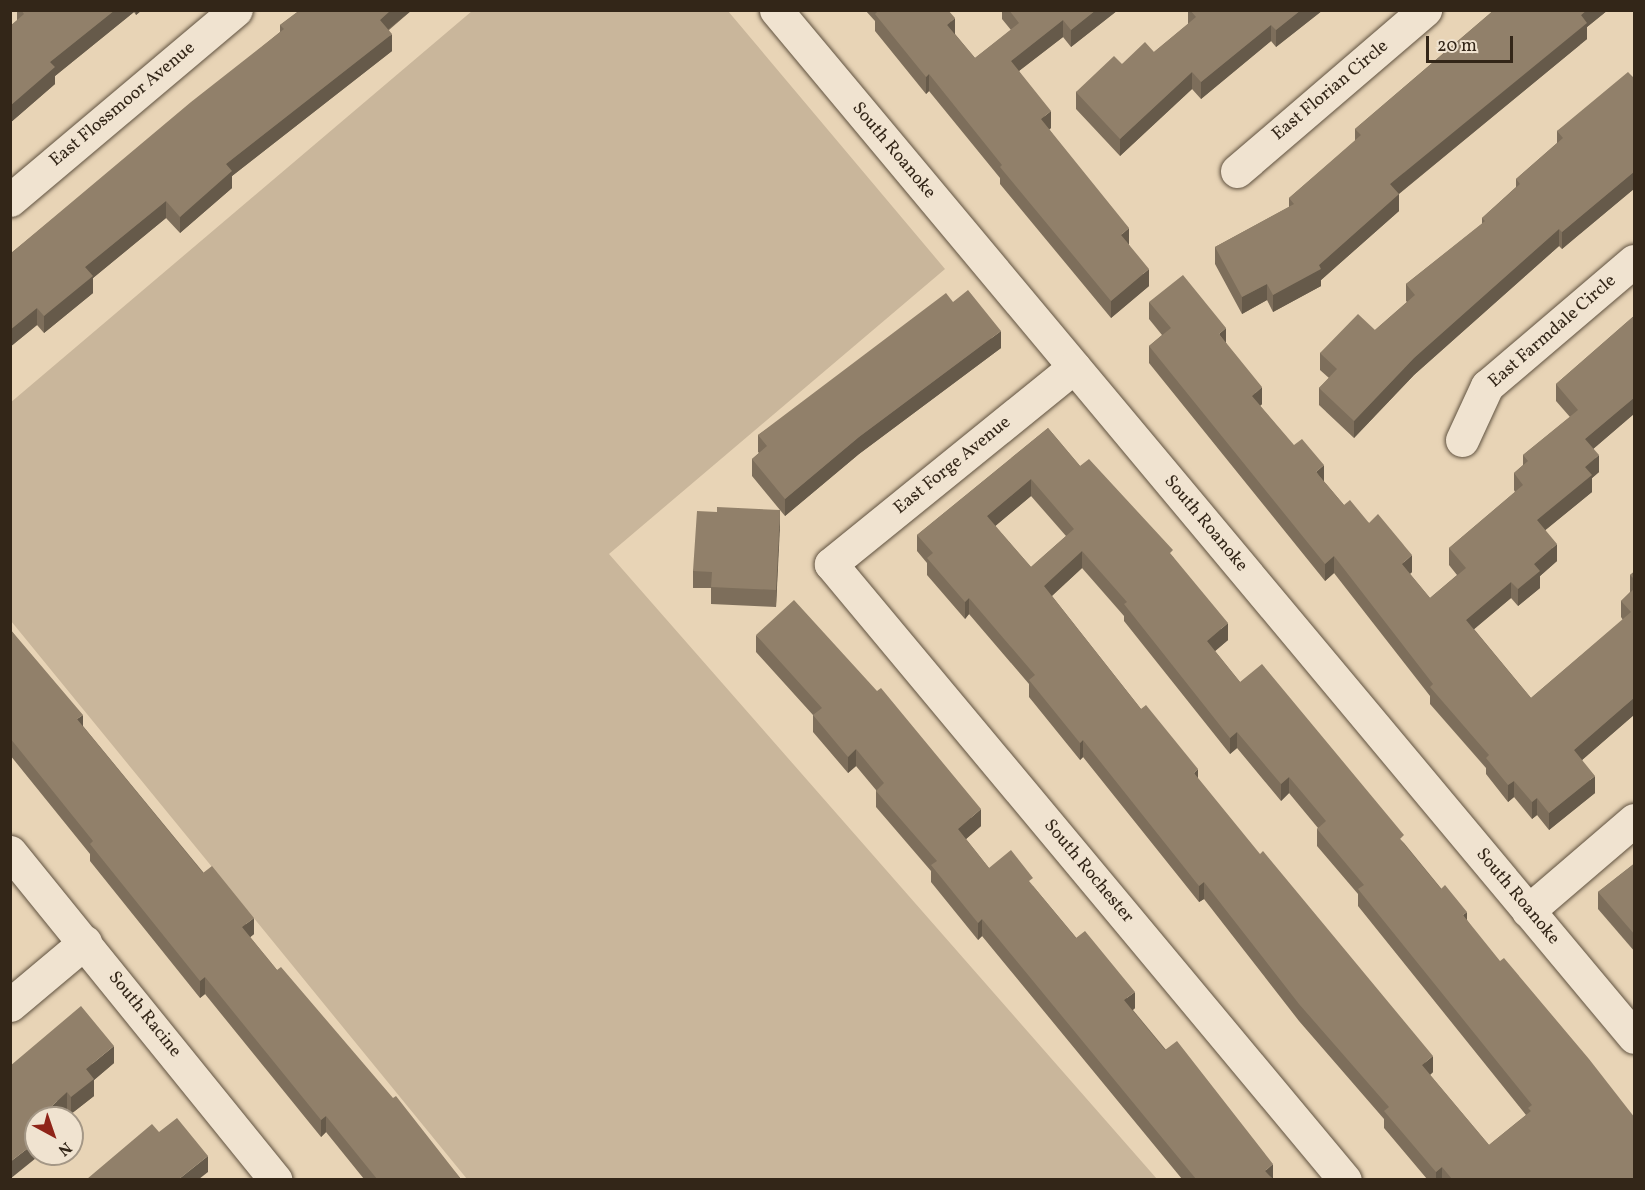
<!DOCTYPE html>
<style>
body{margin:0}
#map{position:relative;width:1645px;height:1190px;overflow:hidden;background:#e8d4b6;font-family:Vollkorn,serif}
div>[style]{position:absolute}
.green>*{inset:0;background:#c9b69b}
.roads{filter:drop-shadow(0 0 2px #605240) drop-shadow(0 0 2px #605240)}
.minor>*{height:33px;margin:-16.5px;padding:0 16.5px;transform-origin:16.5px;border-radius:16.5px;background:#f0e3d0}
.wall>*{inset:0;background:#7d6e5b}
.shaded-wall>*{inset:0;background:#665a4a}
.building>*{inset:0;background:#91806a}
span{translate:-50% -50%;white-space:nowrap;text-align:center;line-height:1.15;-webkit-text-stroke:4.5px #f0e3d0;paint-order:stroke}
.street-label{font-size:18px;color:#332618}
.frame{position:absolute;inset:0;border:12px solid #332618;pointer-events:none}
.north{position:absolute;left:24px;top:1106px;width:60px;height:60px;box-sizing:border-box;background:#f0e3d0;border:2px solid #a49786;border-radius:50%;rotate:140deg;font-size:16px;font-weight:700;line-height:24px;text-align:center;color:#332618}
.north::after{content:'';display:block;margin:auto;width:21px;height:27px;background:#8f2418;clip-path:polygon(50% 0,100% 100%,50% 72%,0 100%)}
.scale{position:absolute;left:1426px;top:36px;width:87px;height:27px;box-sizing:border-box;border:3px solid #332618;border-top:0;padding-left:8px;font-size:18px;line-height:21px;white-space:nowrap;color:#332618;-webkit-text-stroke:4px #f0e3d0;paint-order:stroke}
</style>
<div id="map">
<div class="green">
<div style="clip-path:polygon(472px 11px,728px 11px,945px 269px,609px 554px,1157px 1179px,467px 1179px,11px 621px,10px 403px)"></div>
</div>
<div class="roads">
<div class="minor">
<div style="left:776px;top:10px;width:1338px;rotate:50.12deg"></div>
<div style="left:1237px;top:171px;width:248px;rotate:-40.6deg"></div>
<div style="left:10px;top:200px;width:295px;rotate:-40.1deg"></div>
<div style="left:1074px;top:367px;width:313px;rotate:141deg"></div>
<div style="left:831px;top:564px;width:802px;rotate:50.16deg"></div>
<div style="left:1462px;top:440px;width:60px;rotate:-65.2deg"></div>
<div style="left:1487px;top:386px;width:193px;rotate:-40.4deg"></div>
<div style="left:10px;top:852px;width:422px;rotate:51deg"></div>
<div style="left:1528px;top:911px;width:140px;rotate:-40.6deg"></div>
<div style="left:10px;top:1005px;width:98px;rotate:-40deg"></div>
</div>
</div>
<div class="wall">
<div style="clip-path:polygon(17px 10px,142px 10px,136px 15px,134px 12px,55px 76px,55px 84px,10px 123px,10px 26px,17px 21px)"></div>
<div style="clip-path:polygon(300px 10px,412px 10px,389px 30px,392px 51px,232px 176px,232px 188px,180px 233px,166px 218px,93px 278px,93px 293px,44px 333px,37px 325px,10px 347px,10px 254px,280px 32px,280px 25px)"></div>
<div style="clip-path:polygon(865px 10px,948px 10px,955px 34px,975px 58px,1011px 30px,1002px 19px,1002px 10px,1118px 10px,1071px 47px,1063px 37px,1019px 71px,1051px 128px,1049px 129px,1129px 245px,1149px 286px,1111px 318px,1000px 184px,1000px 178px,929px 91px,926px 94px,875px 31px,875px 21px)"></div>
<div style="clip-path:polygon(1188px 10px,1323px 10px,1276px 47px,1271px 41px,1201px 99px,1192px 89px,1120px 156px,1076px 109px,1076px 92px,1122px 64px,1154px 52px,1188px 24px)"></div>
<div style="clip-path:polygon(1494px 10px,1608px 10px,1587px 27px,1587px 39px,1399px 194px,1399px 211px,1321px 280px,1321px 286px,1273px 312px,1267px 300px,1242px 314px,1215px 264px,1215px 247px,1289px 207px,1289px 198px,1355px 141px,1355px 129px)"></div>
<div style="clip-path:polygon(1635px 79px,1635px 188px,1562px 249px,1559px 246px,1414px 375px,1354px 438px,1319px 405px,1319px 388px,1329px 378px,1320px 370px,1320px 353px,1375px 330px,1407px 302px,1406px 301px,1406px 284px,1482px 224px,1482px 218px,1516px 187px,1516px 179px,1557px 143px,1557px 131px)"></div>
<div style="clip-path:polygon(953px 302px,1001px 348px,859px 454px,785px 516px,780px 510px,776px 607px,711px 604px,711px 588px,693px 588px,693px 571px,717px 512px,780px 510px,752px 476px,752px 459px,759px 453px,758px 452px,758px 435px)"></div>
<div style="clip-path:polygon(1149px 302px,1226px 343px,1262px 404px,1260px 406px,1344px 505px,1369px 523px,1412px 572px,1410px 574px,1430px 598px,1457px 575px,1449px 565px,1449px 548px,1515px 492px,1514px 490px,1514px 473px,1523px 465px,1523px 455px,1570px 417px,1556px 401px,1556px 384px,1635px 315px,1635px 413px,1593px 449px,1599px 472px,1592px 478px,1592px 492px,1545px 530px,1557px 561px,1540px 576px,1540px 588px,1518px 606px,1511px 598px,1474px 629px,1531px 698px,1623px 620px,1621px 617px,1621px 601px,1630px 592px,1630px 575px,1635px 571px,1635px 714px,1582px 760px,1595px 793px,1549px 830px,1537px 815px,1532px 819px,1514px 797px,1508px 802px,1486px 774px,1486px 768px,1430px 704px,1430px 696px,1334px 573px,1325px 581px,1149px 363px,1149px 346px,1162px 335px,1149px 319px)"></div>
<div style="clip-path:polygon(evenodd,1048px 428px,1080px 466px,1173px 557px,1228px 640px,1215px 651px,1240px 682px,1404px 843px,1467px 920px,1635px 1179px,1427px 1179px,1384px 1128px,1384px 1119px,1299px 1021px,1204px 899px,1199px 902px,1083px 757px,1080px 760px,1029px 697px,1029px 684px,969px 614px,965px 619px,927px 575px,927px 563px,917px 551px,917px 535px,1048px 428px,1031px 496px,1066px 536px,1031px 567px,995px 526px,1031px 496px,1048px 428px,1082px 568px,1124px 616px,1124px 621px,1230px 754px,1237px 748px,1281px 801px,1289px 793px,1318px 828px,1317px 829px,1317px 846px,1358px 894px,1358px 906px,1526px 1115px,1489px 1145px,1430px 1075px,1433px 1072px,1198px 779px,1141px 709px,1052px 596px,1082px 568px)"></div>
<div style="clip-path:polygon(10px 629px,83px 726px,254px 934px,250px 937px,277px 970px,461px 1179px,364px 1179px,326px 1132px,321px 1137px,205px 994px,200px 998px,90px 861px,90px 854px,10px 755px)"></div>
<div style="clip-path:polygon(756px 635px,981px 826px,966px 839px,989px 868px,1033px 886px,1135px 1008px,1133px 1010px,1273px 1179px,1182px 1179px,982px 936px,978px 940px,931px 882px,931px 871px,876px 807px,876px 790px,856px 766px,848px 773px,813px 732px,813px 715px,756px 652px)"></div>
<div style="clip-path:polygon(1635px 863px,1635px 952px,1598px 909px,1598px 892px)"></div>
<div style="clip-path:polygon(114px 1063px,94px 1080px,94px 1096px,71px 1114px,67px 1109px,10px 1066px)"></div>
</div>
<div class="shaded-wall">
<div style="clip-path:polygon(115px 10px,134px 10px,134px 12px,55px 76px,55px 84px,10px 123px,10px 106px,50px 62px)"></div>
<div style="clip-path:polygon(136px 10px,142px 10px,136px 15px)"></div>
<div style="clip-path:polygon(391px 10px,412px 10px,380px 36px,380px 20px)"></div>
<div style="clip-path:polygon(1096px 10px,1118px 10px,1071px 47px,1071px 30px)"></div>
<div style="clip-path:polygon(1301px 10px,1323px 10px,1276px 47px,1276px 30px)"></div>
<div style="clip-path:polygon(1587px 10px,1608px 10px,1587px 27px,1587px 39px,1390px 201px,1390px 184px)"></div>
<div style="clip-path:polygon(955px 18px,955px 35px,947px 25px)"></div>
<div style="clip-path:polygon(1063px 20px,1063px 37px,1011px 77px,1011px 61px)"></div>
<div style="clip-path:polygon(1271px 25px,1271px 41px,1201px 99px,1201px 82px)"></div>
<div style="clip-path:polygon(392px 34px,392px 51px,232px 176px,232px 188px,180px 233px,180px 217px,226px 164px)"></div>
<div style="clip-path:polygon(1192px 72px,1192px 89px,1120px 156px,1120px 139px)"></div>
<div style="clip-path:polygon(929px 74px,929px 91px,926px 94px,926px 77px)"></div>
<div style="clip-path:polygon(1051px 111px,1051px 128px,1041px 136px,1041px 119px)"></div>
<div style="clip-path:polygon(1635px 171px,1635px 188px,1562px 249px,1562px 232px)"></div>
<div style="clip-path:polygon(1399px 194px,1399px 211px,1321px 280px,1321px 286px,1273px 312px,1273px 295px,1319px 265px)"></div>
<div style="clip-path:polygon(166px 201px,166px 218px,93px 278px,93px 293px,44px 333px,44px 316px,85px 267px)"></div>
<div style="clip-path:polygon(1129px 228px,1129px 245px,1121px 235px)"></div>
<div style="clip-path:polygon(1559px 229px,1559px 246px,1414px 375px,1354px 438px,1354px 421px,1414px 358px)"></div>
<div style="clip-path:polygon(1149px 269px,1149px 286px,1111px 318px,1111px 301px)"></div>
<div style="clip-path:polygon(1267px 284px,1267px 300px,1242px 314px,1242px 297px)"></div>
<div style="clip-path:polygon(37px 308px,37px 325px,10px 347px,10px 330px)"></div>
<div style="clip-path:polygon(1226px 328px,1226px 345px,1219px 334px)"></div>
<div style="clip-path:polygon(1001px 331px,1001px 348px,859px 454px,785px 516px,785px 499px,859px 437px)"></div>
<div style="clip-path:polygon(1262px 387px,1262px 404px,1252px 413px,1252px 396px)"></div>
<div style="clip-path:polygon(1635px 397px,1635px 413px,1585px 456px,1585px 439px)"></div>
<div style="clip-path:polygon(1599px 455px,1599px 472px,1592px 478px,1592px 492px,1537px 537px,1537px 520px,1585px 467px)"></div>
<div style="clip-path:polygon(1324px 465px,1324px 482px,1316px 472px)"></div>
<div style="clip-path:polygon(1031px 479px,1031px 496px,987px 533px,987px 516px)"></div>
<div style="clip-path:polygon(780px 510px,780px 527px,776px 607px,776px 590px)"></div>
<div style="clip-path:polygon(1557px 544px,1557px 561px,1540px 576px,1540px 588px,1518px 606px,1518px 589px,1534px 564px)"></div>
<div style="clip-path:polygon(1082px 551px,1082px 568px,1044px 603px,1044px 586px)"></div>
<div style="clip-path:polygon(1412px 555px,1412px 572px,1402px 580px,1402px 564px)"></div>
<div style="clip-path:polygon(1334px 556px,1334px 573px,1325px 581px,1325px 564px)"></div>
<div style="clip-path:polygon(1511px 582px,1511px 598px,1466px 636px,1466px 620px)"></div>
<div style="clip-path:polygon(969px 598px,969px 614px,965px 619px,965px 602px)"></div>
<div style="clip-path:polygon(1228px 623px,1228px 640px,1207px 658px,1207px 641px)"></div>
<div style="clip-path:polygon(1635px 697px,1635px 714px,1574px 767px,1574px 750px)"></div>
<div style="clip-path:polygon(83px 715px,83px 732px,77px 719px)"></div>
<div style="clip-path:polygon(1237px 732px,1237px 748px,1230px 754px,1230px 738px)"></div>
<div style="clip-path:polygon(1083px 740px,1083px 757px,1080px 760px,1080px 743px)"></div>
<div style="clip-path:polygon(856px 749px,856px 766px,848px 773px,848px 757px)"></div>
<div style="clip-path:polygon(1198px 769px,1198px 786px,1194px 773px)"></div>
<div style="clip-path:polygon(1595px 776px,1595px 793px,1549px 830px,1549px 813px)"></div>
<div style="clip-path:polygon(1289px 777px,1289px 793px,1281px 801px,1281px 784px)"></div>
<div style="clip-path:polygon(1514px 781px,1514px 797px,1508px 802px,1508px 785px)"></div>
<div style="clip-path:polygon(1537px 798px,1537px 815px,1532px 819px,1532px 802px)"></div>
<div style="clip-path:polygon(981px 809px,981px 826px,958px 846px,958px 829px)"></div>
<div style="clip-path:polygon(1204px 882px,1204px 899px,1199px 902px,1199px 886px)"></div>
<div style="clip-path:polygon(1467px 912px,1467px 929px,1463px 915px)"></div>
<div style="clip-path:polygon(254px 918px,254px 934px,242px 944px,242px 927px)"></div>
<div style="clip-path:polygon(982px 919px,982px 936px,978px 940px,978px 923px)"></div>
<div style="clip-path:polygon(205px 977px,205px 994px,200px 998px,200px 981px)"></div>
<div style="clip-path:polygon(1135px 992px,1135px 1008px,1124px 1017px,1124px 1000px)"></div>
<div style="clip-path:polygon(114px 1046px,114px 1063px,94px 1080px,94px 1096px,71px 1114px,71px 1097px,86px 1069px)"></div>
<div style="clip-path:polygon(1433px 1056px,1433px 1072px,1422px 1082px,1422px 1065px)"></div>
<div style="clip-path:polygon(67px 1092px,67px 1109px,57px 1118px,39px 1118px)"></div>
<div style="clip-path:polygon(326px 1116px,326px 1132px,321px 1137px,321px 1120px)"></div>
<div style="clip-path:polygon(36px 1121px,36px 1137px,32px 1124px)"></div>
<div style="clip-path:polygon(36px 1142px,36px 1154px,41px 1154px,10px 1179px,10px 1162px)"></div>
<div style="clip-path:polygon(208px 1156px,208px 1172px,199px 1179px,179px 1179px)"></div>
<div style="clip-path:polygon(1273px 1164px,1273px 1179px,1265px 1171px)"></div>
<div style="clip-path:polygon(1442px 1167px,1442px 1179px,1436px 1179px,1436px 1172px)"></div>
</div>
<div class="building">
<div style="clip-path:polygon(21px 10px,115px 10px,50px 62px,55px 67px,10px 106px,10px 26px,24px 14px)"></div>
<div style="clip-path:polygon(300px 10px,391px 10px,380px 20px,392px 34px,226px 164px,232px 171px,180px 217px,166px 201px,85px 267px,93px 276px,44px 316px,37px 308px,10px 330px,10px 254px,191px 102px,284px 29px,280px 25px)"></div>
<div style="clip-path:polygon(879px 10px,948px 10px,955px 18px,947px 25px,975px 58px,1019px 23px,1009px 10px,1096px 10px,1071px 30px,1063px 20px,1011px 61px,1051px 111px,1041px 119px,1129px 228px,1121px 235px,1149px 269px,1111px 301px,1000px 167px,1002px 165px,929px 74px,926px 77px,875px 14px)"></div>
<div style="clip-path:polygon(1190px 10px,1301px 10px,1276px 30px,1271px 25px,1201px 82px,1192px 72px,1120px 139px,1076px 92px,1114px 56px,1122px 64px,1145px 42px,1154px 52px,1196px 17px)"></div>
<div style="clip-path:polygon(1494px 10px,1587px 10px,1581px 15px,1587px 23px,1390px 184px,1399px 194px,1319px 265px,1321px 269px,1273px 295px,1267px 284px,1242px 297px,1215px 247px,1294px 204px,1289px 198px,1361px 135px,1355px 129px)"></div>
<div style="clip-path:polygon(1628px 72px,1635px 79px,1635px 171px,1562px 232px,1559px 229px,1414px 358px,1354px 421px,1319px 388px,1337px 369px,1320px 353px,1358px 314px,1375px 330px,1415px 295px,1406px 284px,1485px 221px,1482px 218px,1520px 184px,1516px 179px,1563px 138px,1557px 131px)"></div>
<div style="clip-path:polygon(1183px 275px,1226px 328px,1219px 334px,1262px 387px,1252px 396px,1294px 445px,1302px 439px,1324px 465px,1316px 472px,1344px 505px,1350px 500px,1369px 523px,1378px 514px,1412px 555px,1402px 564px,1430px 598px,1466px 568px,1449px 548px,1523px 485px,1514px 473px,1528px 461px,1523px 455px,1578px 410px,1556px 384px,1635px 315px,1635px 397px,1585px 439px,1599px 455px,1585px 467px,1592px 475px,1537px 520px,1557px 544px,1534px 564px,1540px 571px,1518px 589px,1511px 582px,1466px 620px,1531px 698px,1631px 612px,1621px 601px,1635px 588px,1635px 697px,1574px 750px,1595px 776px,1549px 813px,1537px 798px,1532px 802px,1514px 781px,1508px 785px,1486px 758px,1489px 755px,1430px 687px,1433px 684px,1334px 556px,1325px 564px,1149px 346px,1171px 328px,1149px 302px)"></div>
<div style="clip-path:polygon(968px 290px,1001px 331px,859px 437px,785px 499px,752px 459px,767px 446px,758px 435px,946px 293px,953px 302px)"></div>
<div style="clip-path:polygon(evenodd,1048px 428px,1080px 466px,1089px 459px,1173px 550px,1170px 553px,1228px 623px,1207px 641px,1240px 682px,1262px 664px,1404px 835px,1400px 839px,1441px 889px,1445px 885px,1467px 912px,1463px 915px,1500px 961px,1504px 958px,1589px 1059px,1635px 1118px,1635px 1179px,1452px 1179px,1442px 1167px,1436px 1172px,1384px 1111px,1389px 1107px,1299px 1004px,1204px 882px,1199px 886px,1083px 740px,1080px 743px,1029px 680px,1035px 675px,969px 598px,965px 602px,927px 558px,933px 553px,917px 535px,1048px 428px,1031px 479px,1074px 529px,1031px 567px,987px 516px,1031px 479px,1048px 428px,1082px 551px,1127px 602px,1124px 604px,1230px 738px,1237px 732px,1281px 784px,1289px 777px,1326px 821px,1317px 829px,1364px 885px,1358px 889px,1532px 1105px,1528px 1108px,1531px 1111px,1489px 1145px,1422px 1065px,1433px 1056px,1263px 851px,1260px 854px,1194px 773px,1198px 769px,1146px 705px,1141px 709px,1044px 586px,1082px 551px)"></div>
<div style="clip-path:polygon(717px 507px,780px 510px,776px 590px,711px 587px,712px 572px,693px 571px,697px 511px,717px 512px)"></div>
<div style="clip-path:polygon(1635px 571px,1635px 580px,1630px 575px)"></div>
<div style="clip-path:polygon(794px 600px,877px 691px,881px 688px,981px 809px,958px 829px,989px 868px,1011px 850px,1033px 878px,1029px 881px,1076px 938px,1085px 931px,1135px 992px,1124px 1000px,1165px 1050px,1177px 1041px,1273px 1164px,1265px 1171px,1272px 1179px,1196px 1179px,982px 919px,978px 923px,931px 865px,937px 861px,876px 791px,884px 783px,856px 749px,848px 757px,813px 715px,822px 708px,756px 635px)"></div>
<div style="clip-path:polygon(10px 629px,83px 715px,77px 719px,203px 873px,212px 866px,254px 918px,242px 927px,277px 970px,281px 967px,393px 1098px,396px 1096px,461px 1179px,377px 1179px,326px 1116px,321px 1120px,205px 977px,200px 981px,90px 844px,93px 841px,10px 738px)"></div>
<div style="clip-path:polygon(1635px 863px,1635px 935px,1598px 892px)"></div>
<div style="clip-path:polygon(81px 1006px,114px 1046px,86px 1069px,94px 1079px,71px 1097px,67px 1092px,39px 1118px,36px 1118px,36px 1121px,32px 1124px,36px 1130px,36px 1142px,10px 1162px,10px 1066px)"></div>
<div style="clip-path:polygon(177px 1118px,208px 1156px,179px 1179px,87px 1179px,152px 1124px,159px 1132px)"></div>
</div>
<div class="street-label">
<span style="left:1331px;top:91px;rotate:-40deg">East Florian Circle</span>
<span style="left:123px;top:105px;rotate:-40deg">East Flossmoor Avenue</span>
<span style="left:893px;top:151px;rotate:50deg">South Roanoke</span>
<span style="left:1553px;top:332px;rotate:-41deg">East Farmdale Circle</span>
<span style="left:953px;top:466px;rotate:-39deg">East Forge Avenue</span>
<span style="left:1205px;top:524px;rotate:50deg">South Roanoke</span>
<span style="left:1088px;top:872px;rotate:50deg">South Rochester</span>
<span style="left:1517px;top:897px;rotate:50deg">South Roanoke</span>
<span style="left:144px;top:1015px;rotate:51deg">South Racine</span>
</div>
<div class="frame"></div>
<div class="north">N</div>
<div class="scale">20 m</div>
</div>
